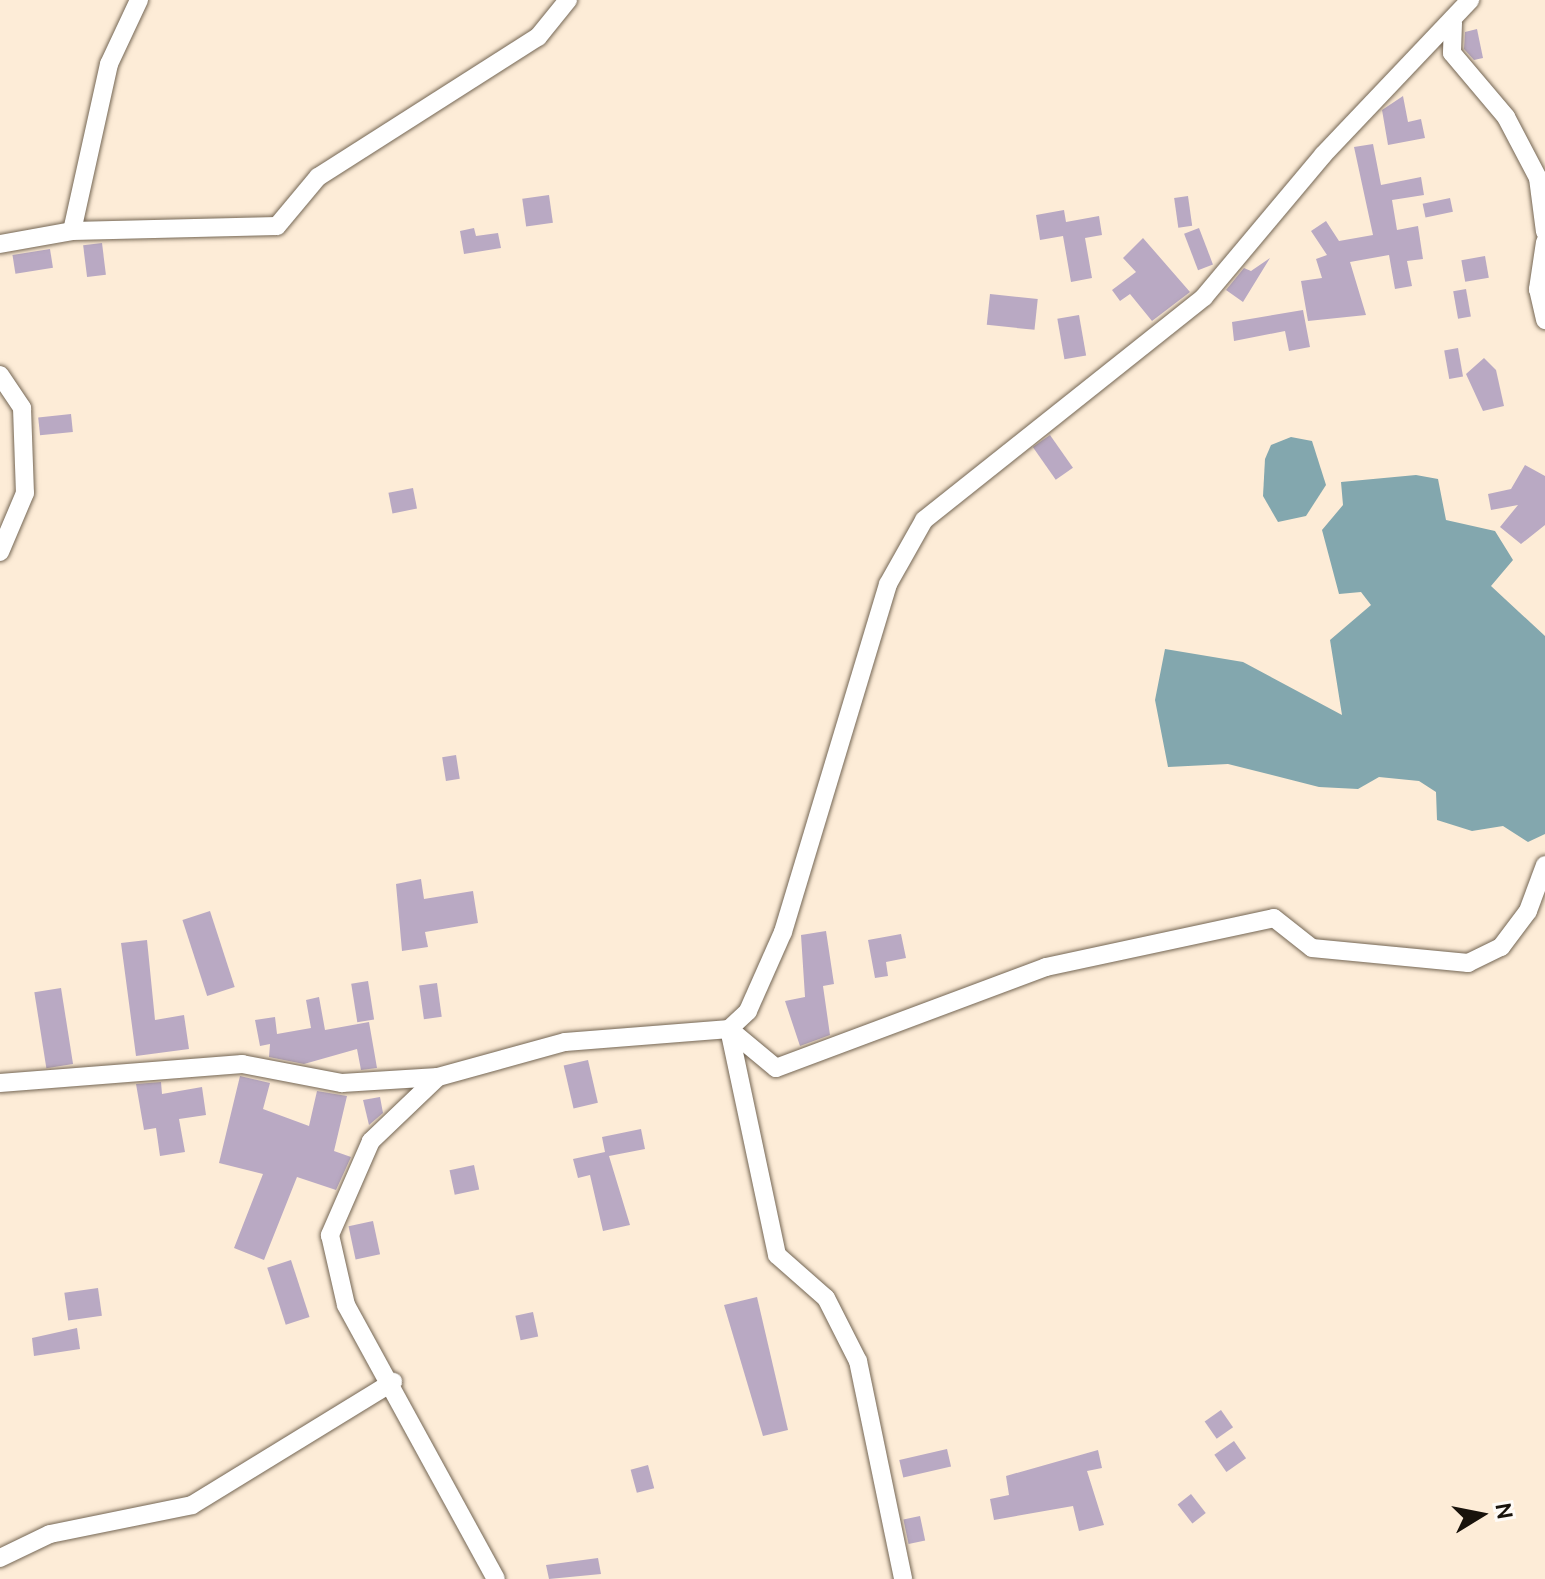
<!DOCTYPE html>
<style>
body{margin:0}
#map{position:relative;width:1545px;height:1579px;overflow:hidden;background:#fdecd7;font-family:Ubuntu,sans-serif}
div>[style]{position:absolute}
.water>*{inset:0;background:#83a7ae}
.building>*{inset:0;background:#b9a9c3;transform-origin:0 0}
.roads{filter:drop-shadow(0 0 2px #746654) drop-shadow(0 0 2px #746654)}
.street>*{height:18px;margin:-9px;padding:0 9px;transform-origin:9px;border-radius:9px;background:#fff}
span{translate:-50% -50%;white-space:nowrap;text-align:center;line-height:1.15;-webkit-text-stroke:6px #fffbf7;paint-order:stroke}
.north{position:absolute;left:1441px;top:1475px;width:80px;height:80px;-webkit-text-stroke:6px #fffbf7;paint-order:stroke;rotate:80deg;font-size:22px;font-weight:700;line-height:32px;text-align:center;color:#19130c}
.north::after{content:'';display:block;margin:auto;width:28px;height:36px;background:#19130c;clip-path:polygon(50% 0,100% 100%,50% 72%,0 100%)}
</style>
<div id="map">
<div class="water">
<div style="clip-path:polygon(1291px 437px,1312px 441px,1326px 485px,1306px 516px,1278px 522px,1263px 496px,1265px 459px,1271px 445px)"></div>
<div style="clip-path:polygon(1416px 475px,1438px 479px,1446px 520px,1495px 531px,1513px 560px,1491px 586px,1545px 636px,1545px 834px,1528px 842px,1503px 826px,1472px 831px,1437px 820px,1436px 792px,1419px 781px,1379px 777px,1358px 789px,1319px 787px,1228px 764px,1168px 767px,1155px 700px,1165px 649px,1243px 662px,1342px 715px,1330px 640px,1371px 605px,1361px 592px,1339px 594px,1322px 530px,1343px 505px,1341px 482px)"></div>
</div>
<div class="building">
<div style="clip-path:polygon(1477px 29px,1483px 58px,1474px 60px,1464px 49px,1465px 32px)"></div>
<div style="clip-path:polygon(1403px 96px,1408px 122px,1421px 119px,1425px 138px,1388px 145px,1382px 110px)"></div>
<div style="clip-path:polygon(1373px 144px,1381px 185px,1421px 177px,1424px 195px,1392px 200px,1397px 230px,1418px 226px,1423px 259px,1407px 261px,1412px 286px,1395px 289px,1389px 255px,1350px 262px,1366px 315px,1308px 321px,1301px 281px,1322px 278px,1316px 259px,1327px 255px,1311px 231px,1326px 221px,1339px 241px,1373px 235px,1354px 147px)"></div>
<div style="left:549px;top:195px;width:28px;height:27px;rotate:82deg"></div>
<div style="left:1188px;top:196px;width:30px;height:14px;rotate:82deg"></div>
<div style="left:1450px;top:198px;width:14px;height:28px;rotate:78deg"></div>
<div style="clip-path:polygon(1064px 210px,1066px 222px,1099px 216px,1102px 235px,1085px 238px,1092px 278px,1071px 282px,1063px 236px,1040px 240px,1036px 215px)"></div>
<div style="clip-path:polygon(474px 228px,476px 236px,498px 233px,501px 248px,464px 254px,460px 231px)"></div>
<div style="left:1199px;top:228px;width:39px;height:16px;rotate:69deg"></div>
<div style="clip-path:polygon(1143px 238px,1190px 292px,1152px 321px,1130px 294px,1120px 301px,1112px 290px,1136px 272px,1123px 258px)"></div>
<div style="left:102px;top:243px;width:32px;height:19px;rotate:83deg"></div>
<div style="left:50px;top:249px;width:19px;height:38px;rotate:81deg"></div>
<div style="left:1485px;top:256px;width:22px;height:24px;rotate:80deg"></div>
<div style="clip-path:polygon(1270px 258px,1243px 302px,1226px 290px,1244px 268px,1251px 271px)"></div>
<div style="left:1466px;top:289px;width:28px;height:13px;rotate:80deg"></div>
<div style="left:990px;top:294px;width:48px;height:31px;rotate:6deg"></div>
<div style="clip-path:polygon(1303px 310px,1310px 347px,1289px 351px,1285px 331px,1234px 341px,1232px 322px)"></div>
<div style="left:1079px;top:315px;width:41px;height:22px;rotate:80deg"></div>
<div style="left:1458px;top:348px;width:29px;height:14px;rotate:80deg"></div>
<div style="clip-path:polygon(1484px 358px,1496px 370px,1504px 406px,1483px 411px,1466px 374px)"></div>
<div style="left:71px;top:414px;width:18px;height:33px;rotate:84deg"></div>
<div style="left:1050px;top:435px;width:40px;height:21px;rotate:55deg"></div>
<div style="clip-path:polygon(1525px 465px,1545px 476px,1545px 525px,1521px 544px,1500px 527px,1518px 505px,1491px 510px,1488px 494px,1511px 489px)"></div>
<div style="left:413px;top:488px;width:21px;height:25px;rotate:79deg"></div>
<div style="left:456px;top:755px;width:24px;height:14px;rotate:81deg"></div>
<div style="clip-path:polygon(421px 879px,424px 899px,473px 891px,478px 923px,425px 932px,428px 947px,402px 951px,396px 884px)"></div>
<div style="left:210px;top:911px;width:80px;height:29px;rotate:72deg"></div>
<div style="clip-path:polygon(826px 931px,834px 984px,823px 986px,830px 1035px,800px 1046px,785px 1001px,805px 997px,801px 935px)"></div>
<div style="clip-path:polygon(901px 934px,906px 958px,886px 962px,888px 976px,875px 978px,868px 940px)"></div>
<div style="clip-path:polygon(147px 940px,155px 1020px,184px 1015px,189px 1049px,136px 1056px,121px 943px)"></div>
<div style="left:368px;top:981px;width:39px;height:17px;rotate:81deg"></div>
<div style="left:437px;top:983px;width:34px;height:18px;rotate:82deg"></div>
<div style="left:61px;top:988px;width:77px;height:27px;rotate:81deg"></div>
<div style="clip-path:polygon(319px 997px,325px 1030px,369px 1022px,377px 1068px,361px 1070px,357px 1049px,304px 1064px,269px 1057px,270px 1044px,260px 1046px,255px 1020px,275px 1017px,277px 1034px,311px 1028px,306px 1000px)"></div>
<div style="left:588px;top:1060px;width:44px;height:25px;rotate:77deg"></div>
<div style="clip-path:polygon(240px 1076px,270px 1083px,263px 1109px,309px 1126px,317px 1091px,347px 1096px,334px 1151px,351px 1157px,336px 1190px,297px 1177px,264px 1260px,234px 1248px,263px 1174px,219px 1163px)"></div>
<div style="clip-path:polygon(161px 1082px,162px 1094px,202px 1087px,206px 1115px,179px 1119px,185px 1152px,160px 1156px,156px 1128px,144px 1130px,136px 1084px)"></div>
<div style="clip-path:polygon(380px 1097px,383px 1113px,369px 1125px,363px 1100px)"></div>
<div style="clip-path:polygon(641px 1129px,645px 1149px,609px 1156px,630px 1225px,603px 1231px,590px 1175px,578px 1178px,573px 1159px,605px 1152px,602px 1137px)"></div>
<div style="left:474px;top:1165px;width:25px;height:25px;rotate:78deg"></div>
<div style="left:373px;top:1221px;width:34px;height:25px;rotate:78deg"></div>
<div style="left:291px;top:1260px;width:60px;height:25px;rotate:72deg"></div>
<div style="left:98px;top:1288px;width:28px;height:34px;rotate:82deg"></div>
<div style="clip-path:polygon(757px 1297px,788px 1430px,763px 1436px,724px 1305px)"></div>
<div style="left:533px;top:1312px;width:25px;height:18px;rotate:78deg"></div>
<div style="clip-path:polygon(77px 1328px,80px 1349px,34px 1356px,32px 1338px)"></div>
<div style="left:1221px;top:1410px;width:21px;height:20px;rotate:55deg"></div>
<div style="left:1234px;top:1441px;width:21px;height:24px;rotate:55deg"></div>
<div style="left:947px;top:1449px;width:18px;height:49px;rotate:77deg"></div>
<div style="clip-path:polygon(1098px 1450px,1102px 1468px,1087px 1471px,1104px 1525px,1079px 1531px,1073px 1506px,994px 1520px,990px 1499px,1009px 1495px,1006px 1476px)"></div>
<div style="left:648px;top:1465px;width:24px;height:18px;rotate:75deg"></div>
<div style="left:1191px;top:1494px;width:24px;height:17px;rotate:52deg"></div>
<div style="left:920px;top:1516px;width:25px;height:17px;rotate:78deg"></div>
<div style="clip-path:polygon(598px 1558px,601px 1574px,549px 1579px,546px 1565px)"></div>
</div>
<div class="roads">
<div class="street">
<div style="left:1453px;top:23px;width:30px;rotate:92deg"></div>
<div style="left:1452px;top:53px;width:84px;rotate:49.8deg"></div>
<div style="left:1506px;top:117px;width:69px;rotate:62.3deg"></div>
<div style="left:1538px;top:178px;width:54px;rotate:82.6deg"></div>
<div style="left:72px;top:231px;width:171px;rotate:-77.5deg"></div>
<div style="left:109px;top:64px;width:71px;rotate:-64.9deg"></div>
<div style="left:1545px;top:242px;width:48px;rotate:98.5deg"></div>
<div style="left:1538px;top:289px;width:32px;rotate:77deg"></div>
<div style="left:0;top:244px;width:73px;rotate:-10.2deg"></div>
<div style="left:72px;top:231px;width:205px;rotate:-1.4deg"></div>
<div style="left:277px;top:226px;width:64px;rotate:-50.1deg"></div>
<div style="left:318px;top:177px;width:261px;rotate:-32.5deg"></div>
<div style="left:538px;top:37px;width:48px;rotate:-51deg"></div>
<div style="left:0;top:375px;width:40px;rotate:56deg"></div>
<div style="left:22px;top:408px;width:85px;rotate:88deg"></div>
<div style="left:25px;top:493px;width:64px;rotate:113deg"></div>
<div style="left:729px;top:1029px;width:61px;rotate:39.7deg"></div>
<div style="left:776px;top:1068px;width:288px;rotate:-20.5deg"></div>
<div style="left:1046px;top:967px;width:233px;rotate:-12.1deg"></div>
<div style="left:1274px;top:918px;width:48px;rotate:38.3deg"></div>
<div style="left:1312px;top:948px;width:157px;rotate:5.5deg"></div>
<div style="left:1468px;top:963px;width:37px;rotate:-26deg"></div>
<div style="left:1501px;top:947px;width:45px;rotate:-53.1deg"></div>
<div style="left:1528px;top:911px;width:49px;rotate:-69.7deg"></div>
<div style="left:729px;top:1029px;width:231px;rotate:78deg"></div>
<div style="left:777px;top:1255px;width:65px;rotate:41.3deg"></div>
<div style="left:826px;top:1298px;width:71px;rotate:63.1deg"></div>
<div style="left:858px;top:1361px;width:223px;rotate:78.3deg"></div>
<div style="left:438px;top:1077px;width:93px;rotate:136.3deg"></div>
<div style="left:371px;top:1141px;width:103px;rotate:113.6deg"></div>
<div style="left:330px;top:1235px;width:72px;rotate:77.1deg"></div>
<div style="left:346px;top:1305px;width:312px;rotate:61.3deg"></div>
<div style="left:0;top:1083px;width:243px;rotate:-4.5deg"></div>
<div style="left:242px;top:1064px;width:102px;rotate:10.8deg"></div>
<div style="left:342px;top:1083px;width:96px;rotate:-3.6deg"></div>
<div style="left:438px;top:1077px;width:132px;rotate:-15.4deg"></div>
<div style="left:565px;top:1042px;width:165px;rotate:-4.5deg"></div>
<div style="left:729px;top:1029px;width:26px;rotate:-43deg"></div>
<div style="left:748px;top:1011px;width:86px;rotate:-66.1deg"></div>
<div style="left:783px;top:932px;width:363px;rotate:-73.2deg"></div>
<div style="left:888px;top:584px;width:73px;rotate:-60.6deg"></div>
<div style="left:924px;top:520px;width:358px;rotate:-38.5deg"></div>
<div style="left:1204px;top:297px;width:185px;rotate:-50deg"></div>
<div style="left:1323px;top:155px;width:214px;rotate:-46.5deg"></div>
<div style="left:0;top:1558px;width:55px;rotate:-25.6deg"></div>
<div style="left:50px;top:1534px;width:145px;rotate:-11.5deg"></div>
<div style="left:192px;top:1505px;width:236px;rotate:-31.5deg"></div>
</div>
</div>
<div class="north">N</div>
</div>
